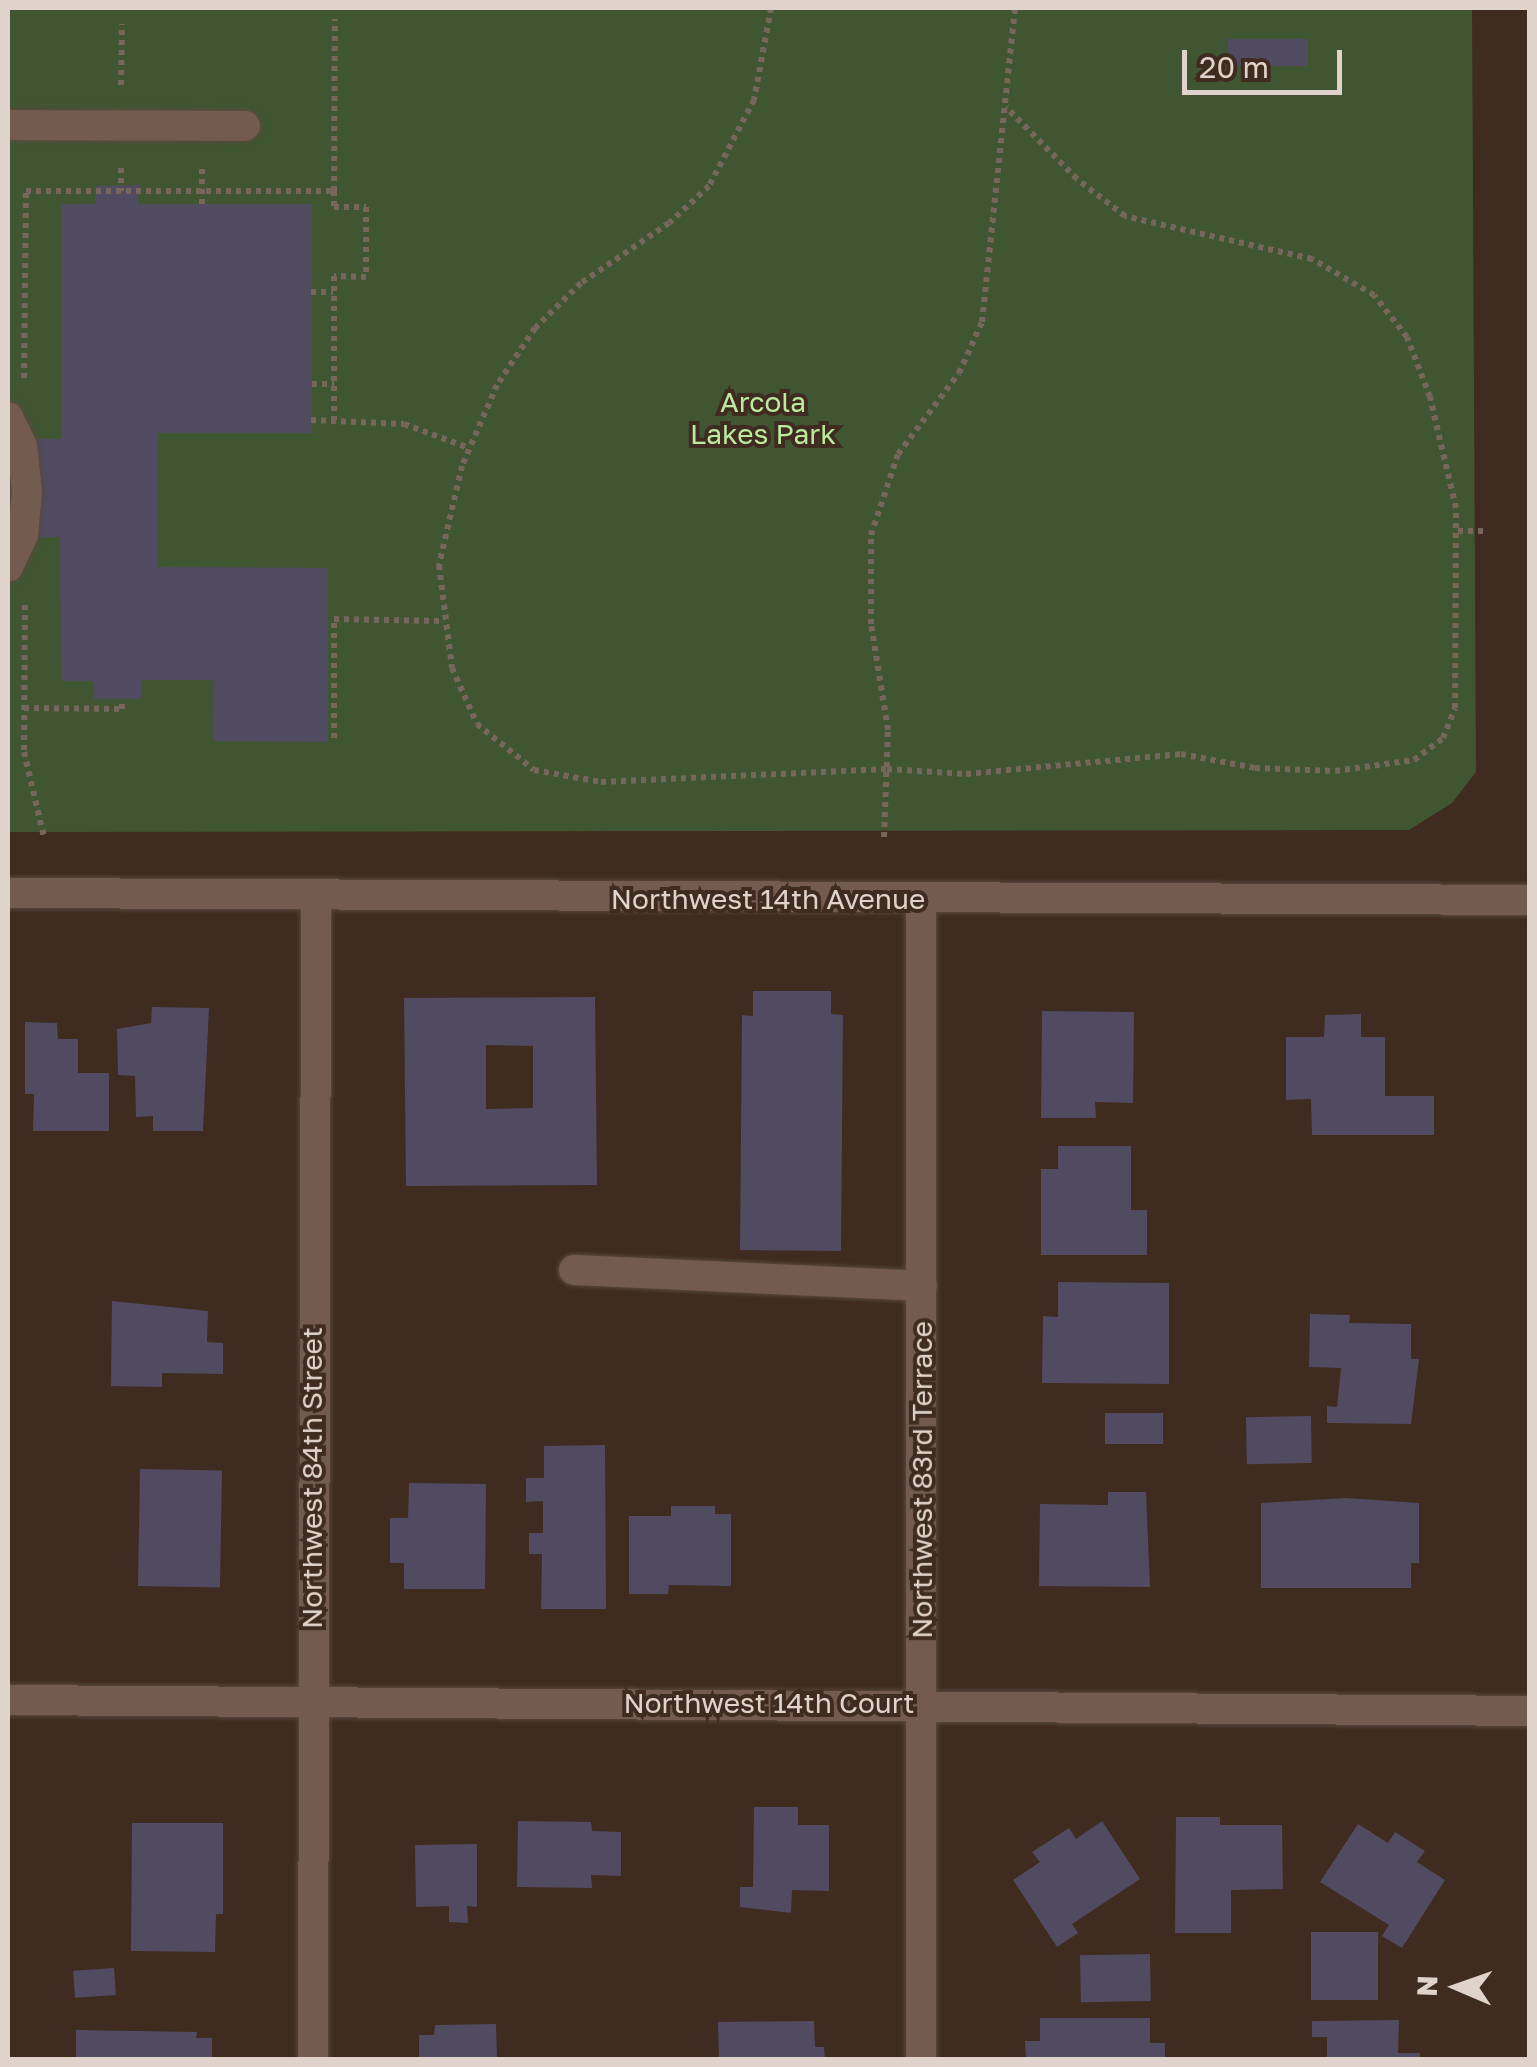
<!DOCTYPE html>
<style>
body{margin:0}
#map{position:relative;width:1537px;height:2067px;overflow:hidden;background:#3f2b1f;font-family:"Golos Text",sans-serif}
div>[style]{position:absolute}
.green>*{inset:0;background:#405633}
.building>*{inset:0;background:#504b61;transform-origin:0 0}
.path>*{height:6px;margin-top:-3px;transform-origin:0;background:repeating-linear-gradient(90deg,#77665b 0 5px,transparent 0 10px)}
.roads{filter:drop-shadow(0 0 2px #59493f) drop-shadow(0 0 2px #59493f)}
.minor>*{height:30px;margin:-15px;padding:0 15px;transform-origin:15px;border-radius:15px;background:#735c4f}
span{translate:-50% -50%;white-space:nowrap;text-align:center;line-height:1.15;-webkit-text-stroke:8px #3f2b1f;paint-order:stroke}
.park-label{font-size:28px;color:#bbea9f}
.street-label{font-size:28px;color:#e0d3cb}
.frame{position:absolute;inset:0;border:10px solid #e0d3cb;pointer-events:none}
.north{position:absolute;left:1407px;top:1937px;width:100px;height:100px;-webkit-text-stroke:8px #3f2b1f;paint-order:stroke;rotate:272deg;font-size:28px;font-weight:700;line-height:40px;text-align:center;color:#e0d3cb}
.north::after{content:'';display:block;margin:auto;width:35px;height:45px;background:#e0d3cb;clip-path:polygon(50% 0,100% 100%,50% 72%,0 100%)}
.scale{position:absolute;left:1182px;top:50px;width:160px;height:45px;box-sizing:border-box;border:5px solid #e0d3cb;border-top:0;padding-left:12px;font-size:30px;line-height:35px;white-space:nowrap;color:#e0d3cb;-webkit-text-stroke:8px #3f2b1f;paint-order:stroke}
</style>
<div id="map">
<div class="green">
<div style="clip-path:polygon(8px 8px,1472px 8px,1476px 772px,1452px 803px,1409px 830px,8px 832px)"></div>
</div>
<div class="building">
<div style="left:1228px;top:39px;width:80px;height:27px"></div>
<div style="clip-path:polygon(139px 185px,138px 204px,312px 204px,312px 433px,158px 433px,157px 567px,328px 568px,328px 742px,213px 741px,214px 680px,141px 680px,141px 699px,94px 699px,94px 681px,61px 681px,60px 537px,8px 537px,8px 439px,61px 439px,61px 204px,95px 204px,95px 186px)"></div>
<div style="clip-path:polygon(753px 991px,831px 991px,831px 1014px,843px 1015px,841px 1251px,740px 1250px,742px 1015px,753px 1016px)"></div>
<div style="clip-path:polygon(evenodd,595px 997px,597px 1185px,406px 1186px,404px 998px,595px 997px,486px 1045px,533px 1046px,533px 1108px,486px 1109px,486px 1045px)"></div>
<div style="clip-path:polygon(152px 1007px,209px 1008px,203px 1131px,153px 1131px,153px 1116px,136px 1117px,135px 1076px,118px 1075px,117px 1029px,151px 1023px)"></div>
<div style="clip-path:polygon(1042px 1011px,1134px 1012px,1133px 1103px,1095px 1102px,1096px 1118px,1041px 1118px)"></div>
<div style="clip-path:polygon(1361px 1014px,1361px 1037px,1385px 1037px,1385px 1096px,1434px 1096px,1434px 1135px,1312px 1135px,1311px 1099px,1286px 1100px,1286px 1037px,1324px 1037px,1325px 1015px)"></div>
<div style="clip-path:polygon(25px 1022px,57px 1023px,58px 1039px,78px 1039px,78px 1073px,109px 1073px,109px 1131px,33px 1131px,34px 1094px,25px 1094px)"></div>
<div style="clip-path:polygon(1058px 1146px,1131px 1146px,1131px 1210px,1147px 1210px,1147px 1255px,1041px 1255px,1041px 1169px,1058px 1169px)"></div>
<div style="clip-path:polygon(1058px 1282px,1169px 1283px,1169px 1384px,1042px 1383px,1043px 1316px,1058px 1317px)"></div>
<div style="clip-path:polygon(112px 1301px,208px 1311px,207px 1342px,223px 1343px,223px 1374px,162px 1373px,162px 1387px,111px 1386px)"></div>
<div style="clip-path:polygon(1310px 1314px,1350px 1315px,1349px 1323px,1411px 1324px,1411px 1359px,1419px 1359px,1411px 1424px,1327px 1423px,1327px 1406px,1337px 1407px,1341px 1368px,1309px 1367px)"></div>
<div style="left:1163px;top:1413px;width:31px;height:58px;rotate:90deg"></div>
<div style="left:1311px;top:1416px;width:47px;height:65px;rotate:89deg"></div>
<div style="clip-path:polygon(605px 1445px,606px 1609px,541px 1609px,542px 1554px,529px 1554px,529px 1533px,543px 1533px,543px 1501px,526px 1502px,526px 1478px,544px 1478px,544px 1446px)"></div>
<div style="left:140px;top:1469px;width:82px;height:117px;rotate:1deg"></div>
<div style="clip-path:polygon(409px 1483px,486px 1484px,485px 1589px,404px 1589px,404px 1563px,390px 1563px,390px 1518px,408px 1518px)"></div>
<div style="clip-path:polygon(1108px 1492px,1146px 1492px,1150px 1587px,1039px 1586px,1040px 1504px,1108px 1505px)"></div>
<div style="clip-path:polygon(1346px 1498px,1419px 1503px,1419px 1563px,1411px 1563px,1411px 1588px,1261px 1588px,1261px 1503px)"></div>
<div style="clip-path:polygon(671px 1506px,715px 1506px,715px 1514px,731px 1514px,731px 1586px,669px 1585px,668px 1594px,629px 1594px,629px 1516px,671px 1516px)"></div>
<div style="clip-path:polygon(754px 1807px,798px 1807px,798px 1825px,829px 1825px,829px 1891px,792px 1890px,791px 1913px,740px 1907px,740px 1887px,753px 1887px)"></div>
<div style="clip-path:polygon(1176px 1817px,1220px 1817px,1220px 1825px,1282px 1825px,1283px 1889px,1231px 1890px,1231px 1933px,1175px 1933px)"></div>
<div style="clip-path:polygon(518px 1821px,591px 1822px,592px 1831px,621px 1832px,621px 1876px,591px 1875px,592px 1888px,517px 1887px)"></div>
<div style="clip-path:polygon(1102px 1821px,1140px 1879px,1072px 1924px,1078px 1933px,1057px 1947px,1013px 1880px,1040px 1862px,1032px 1852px,1069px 1828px,1076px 1839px)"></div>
<div style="clip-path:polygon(132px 1823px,223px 1823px,223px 1914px,216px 1914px,215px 1952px,131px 1951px)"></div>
<div style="clip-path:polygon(1358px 1824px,1388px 1843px,1395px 1832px,1425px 1851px,1417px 1862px,1445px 1880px,1402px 1948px,1382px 1936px,1389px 1925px,1320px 1882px)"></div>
<div style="clip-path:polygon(477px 1844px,477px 1907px,467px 1906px,468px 1923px,449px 1922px,449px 1906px,416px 1907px,415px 1845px)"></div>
<div style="left:1311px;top:1932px;width:67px;height:68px"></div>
<div style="left:1150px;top:1954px;width:47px;height:70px;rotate:89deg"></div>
<div style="left:114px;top:1968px;width:27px;height:41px;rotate:86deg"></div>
<div style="clip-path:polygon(1040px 2018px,1150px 2018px,1150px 2043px,1165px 2043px,1165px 2060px,1026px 2060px,1025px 2041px,1040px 2041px)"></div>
<div style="clip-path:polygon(1399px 2020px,1398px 2053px,1420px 2053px,1420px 2060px,1327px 2060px,1327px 2037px,1312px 2037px,1312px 2021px)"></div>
<div style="clip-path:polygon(814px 2021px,815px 2047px,824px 2047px,825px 2060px,719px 2060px,718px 2022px)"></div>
<div style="clip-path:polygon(496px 2024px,497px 2060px,419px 2060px,419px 2035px,434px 2035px,435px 2025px)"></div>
<div style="clip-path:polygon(76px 2030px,197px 2032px,196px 2038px,212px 2038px,212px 2060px,76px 2060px)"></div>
</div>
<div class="path">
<div style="left:771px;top:8px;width:94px;rotate:100.5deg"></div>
<div style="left:754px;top:100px;width:97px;rotate:117.6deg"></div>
<div style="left:709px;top:186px;width:54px;rotate:137.2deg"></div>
<div style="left:669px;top:223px;width:107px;rotate:145.7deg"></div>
<div style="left:581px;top:283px;width:64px;rotate:135.6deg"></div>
<div style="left:535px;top:328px;width:69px;rotate:123.7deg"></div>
<div style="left:497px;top:385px;width:88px;rotate:113.4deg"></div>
<div style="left:462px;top:466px;width:102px;rotate:103.1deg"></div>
<div style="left:439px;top:565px;width:104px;rotate:82.8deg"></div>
<div style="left:452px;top:668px;width:61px;rotate:65.9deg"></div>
<div style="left:477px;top:724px;width:73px;rotate:38.9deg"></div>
<div style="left:534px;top:770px;width:68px;rotate:10.2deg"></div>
<div style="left:601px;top:782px;width:286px;rotate:-2.6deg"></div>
<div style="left:887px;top:769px;width:79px;rotate:3.6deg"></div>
<div style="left:966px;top:774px;width:216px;rotate:-5.3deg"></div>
<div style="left:1181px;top:754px;width:75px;rotate:10.7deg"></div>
<div style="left:1255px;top:768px;width:80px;rotate:2.1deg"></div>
<div style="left:1335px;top:771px;width:80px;rotate:-7.9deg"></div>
<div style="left:1414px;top:760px;width:36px;rotate:-37deg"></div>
<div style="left:1443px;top:738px;width:32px;rotate:-68deg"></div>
<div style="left:1455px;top:708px;width:200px;rotate:-89.7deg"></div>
<div style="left:1456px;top:508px;width:114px;rotate:-103.2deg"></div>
<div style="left:1430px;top:397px;width:64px;rotate:-111deg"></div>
<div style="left:1407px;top:337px;width:53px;rotate:-128.2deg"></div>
<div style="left:1374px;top:295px;width:72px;rotate:-149.9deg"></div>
<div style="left:1312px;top:259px;width:192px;rotate:-167.1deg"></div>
<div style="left:1125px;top:216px;width:61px;rotate:-142.4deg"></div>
<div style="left:1077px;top:179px;width:101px;rotate:-134.6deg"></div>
<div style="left:121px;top:85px;width:61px;rotate:-89.1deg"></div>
<div style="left:121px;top:168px;width:23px;rotate:90deg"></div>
<div style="left:334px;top:191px;width:172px;rotate:-89.7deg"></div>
<div style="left:202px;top:204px;width:39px;rotate:-90deg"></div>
<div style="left:311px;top:292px;width:22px"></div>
<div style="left:24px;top:378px;width:187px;rotate:-89.4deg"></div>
<div style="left:26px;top:191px;width:308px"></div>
<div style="left:334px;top:191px;width:16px;rotate:90deg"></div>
<div style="left:334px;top:207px;width:32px"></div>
<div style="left:366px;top:207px;width:70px;rotate:90deg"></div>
<div style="left:366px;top:277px;width:32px;rotate:-178deg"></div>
<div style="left:334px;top:276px;width:144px;rotate:90deg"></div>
<div style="left:312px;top:384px;width:22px"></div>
<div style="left:311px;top:420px;width:93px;rotate:2.5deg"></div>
<div style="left:404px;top:424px;width:69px;rotate:20.3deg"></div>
<div style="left:1458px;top:531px;width:27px"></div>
<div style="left:25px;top:605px;width:147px;rotate:90.4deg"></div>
<div style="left:24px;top:752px;width:87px;rotate:76.8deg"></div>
<div style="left:24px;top:708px;width:98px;rotate:0.6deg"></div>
<div style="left:122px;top:709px;width:10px;rotate:-90deg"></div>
<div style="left:334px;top:738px;width:119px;rotate:-90deg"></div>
<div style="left:334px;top:619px;width:108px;rotate:1.1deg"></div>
<div style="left:884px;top:837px;width:107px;rotate:-87.9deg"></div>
<div style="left:888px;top:730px;width:107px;rotate:-99.1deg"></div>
<div style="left:871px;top:624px;width:89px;rotate:-90deg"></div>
<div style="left:871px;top:535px;width:85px;rotate:-71.6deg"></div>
<div style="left:898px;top:454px;width:101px;rotate:-53deg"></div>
<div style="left:959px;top:373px;width:56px;rotate:-65.7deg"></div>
<div style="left:982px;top:322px;width:316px;rotate:-84deg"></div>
</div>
<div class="roads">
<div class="minor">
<div style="left:8px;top:125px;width:237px;rotate:0.2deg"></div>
<div style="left:8px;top:417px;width:32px;rotate:64deg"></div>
<div style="left:22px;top:446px;width:45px;rotate:83.7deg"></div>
<div style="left:27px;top:491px;width:44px;rotate:95.2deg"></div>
<div style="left:23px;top:535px;width:35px;rotate:115deg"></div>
<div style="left:8px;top:893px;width:1522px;rotate:0.26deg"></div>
<div style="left:574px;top:1270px;width:348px;rotate:2.6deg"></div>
<div style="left:8px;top:1700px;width:1522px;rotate:0.41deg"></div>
<div style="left:313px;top:2060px;width:1164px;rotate:-89.85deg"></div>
<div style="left:921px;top:2060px;width:1160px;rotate:-90deg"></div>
</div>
</div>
<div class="park-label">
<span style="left:763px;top:418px">Arcola<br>Lakes Park</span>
</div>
<div class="street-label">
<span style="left:768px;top:899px">Northwest 14th Avenue</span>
<span style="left:312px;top:1478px;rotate:-90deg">Northwest 84th Street</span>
<span style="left:922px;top:1480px;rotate:-90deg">Northwest 83rd Terrace</span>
<span style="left:769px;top:1703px">Northwest 14th Court</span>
</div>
<div class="frame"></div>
<div class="north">N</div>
<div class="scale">20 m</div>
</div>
